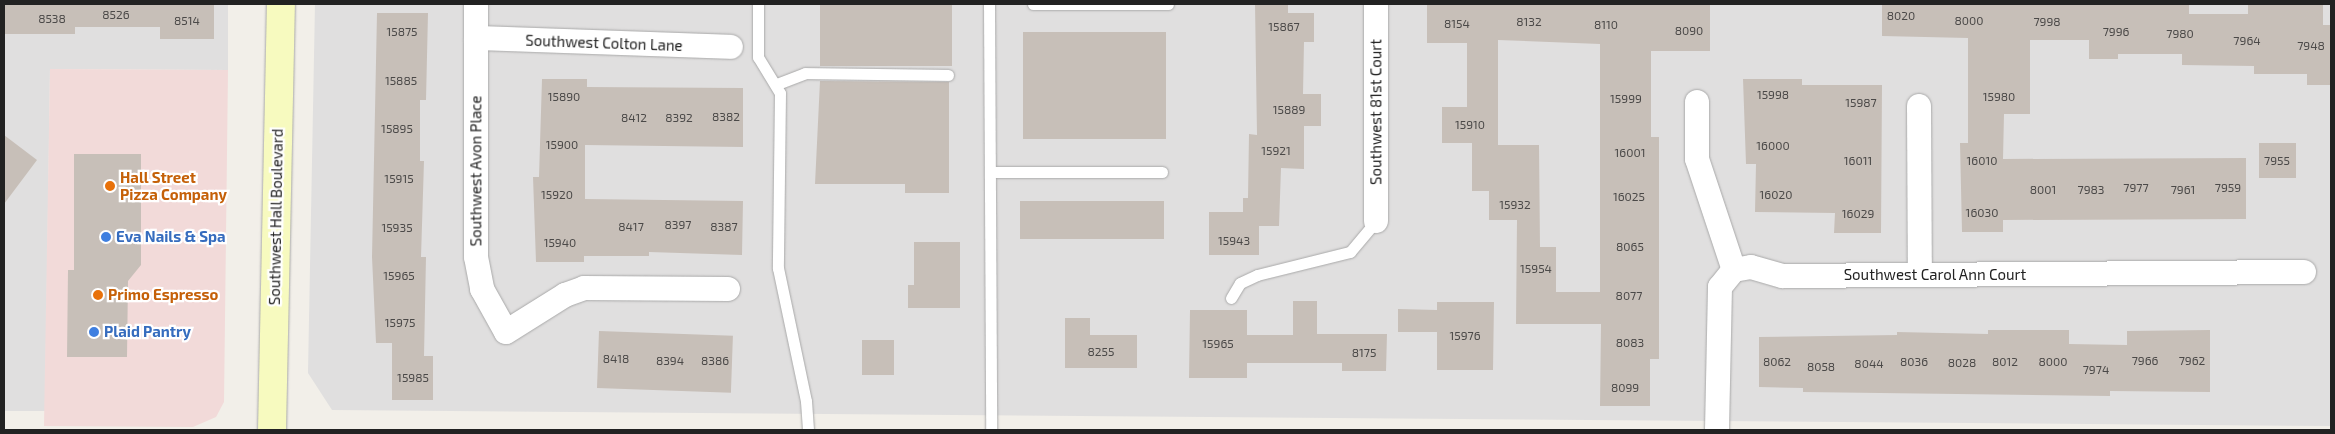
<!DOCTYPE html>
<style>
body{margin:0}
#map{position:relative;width:2335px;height:434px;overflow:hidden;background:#f2efe9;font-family:"Exo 2",sans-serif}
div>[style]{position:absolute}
.residential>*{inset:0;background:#e0dfdf}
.commercial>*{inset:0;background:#f2dad9}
.building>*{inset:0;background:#c7bfb8;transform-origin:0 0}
.roads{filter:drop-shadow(0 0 1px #a9a9a9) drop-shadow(0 0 1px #a9a9a9)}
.service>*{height:11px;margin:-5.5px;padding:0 5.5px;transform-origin:5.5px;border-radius:5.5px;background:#fff}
.minor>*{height:24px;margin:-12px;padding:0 12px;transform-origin:12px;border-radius:12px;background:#fff}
.secondary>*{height:28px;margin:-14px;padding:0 14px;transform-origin:14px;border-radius:14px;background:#f7fabf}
.dots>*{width:14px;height:14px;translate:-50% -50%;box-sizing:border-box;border:2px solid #fff;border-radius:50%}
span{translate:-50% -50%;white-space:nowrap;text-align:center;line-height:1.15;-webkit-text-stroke:4.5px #fff;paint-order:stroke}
.number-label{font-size:12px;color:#4b4948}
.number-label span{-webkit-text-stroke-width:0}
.street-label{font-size:15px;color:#222}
.food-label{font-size:15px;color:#c56008;font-weight:700}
.left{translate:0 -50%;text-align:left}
.shop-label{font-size:15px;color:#366cbe;font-weight:700}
.frame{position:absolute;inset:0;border:5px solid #222;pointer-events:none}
</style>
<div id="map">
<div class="residential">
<div style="clip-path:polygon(4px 4px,228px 4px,228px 70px,50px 69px,45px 411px,4px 411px)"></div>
<div style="clip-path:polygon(315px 4px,2331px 4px,2331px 426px,332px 410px,308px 373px)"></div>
</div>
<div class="commercial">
<div style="clip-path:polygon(50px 69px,228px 70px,224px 402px,216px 417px,193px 427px,44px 426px)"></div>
</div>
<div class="building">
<div style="clip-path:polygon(4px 4px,214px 4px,214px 39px,160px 39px,160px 27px,75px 27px,75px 34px,4px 34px)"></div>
<div style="left:820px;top:4px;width:132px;height:62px"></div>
<div style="clip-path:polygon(1255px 4px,1288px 4px,1288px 13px,1314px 13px,1314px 42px,1304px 42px,1303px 94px,1321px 94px,1321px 126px,1304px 126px,1304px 169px,1281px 168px,1279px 226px,1259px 226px,1259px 255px,1209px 255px,1209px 212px,1243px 212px,1243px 198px,1248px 198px,1249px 134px,1257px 135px)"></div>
<div style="clip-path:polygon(evenodd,1427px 4px,1710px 4px,1710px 51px,1651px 51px,1651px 137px,1659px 137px,1659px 359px,1650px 359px,1650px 406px,1600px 406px,1601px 324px,1516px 324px,1517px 220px,1489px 220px,1489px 191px,1472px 191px,1472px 143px,1442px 143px,1442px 107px,1467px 107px,1467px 43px,1427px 43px,1427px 4px,1498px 40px,1600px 44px,1600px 292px,1556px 292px,1556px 247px,1540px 247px,1539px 145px,1498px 145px,1498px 40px)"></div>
<div style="clip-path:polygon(1882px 4px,2189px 4px,2189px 14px,2248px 14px,2248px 4px,2323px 4px,2323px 25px,2331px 25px,2331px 85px,2307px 85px,2307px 74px,2254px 74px,2254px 66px,2182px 65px,2182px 54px,2118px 54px,2118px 59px,2089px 59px,2089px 40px,2030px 40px,2030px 114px,2004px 114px,2003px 159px,2246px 158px,2246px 219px,2003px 220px,2003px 232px,1962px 232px,1960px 143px,1968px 143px,1968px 38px,1882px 36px)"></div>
<div style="clip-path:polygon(377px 13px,428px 13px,426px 100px,420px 100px,420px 161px,424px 161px,421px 257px,426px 257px,424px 356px,433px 356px,433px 400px,392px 400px,392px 343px,376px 343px,372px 257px)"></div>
<div style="left:1023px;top:32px;width:143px;height:107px"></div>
<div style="clip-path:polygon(542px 79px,587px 79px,587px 87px,743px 88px,743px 147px,585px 145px,585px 199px,743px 201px,742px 255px,649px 252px,649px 256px,584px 256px,584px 262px,536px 262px,533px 177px,539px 177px)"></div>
<div style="clip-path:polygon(1743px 79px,1802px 79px,1802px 85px,1882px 85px,1881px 233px,1834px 233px,1835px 213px,1755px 212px,1756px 164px,1746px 164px)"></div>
<div style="clip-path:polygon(820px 81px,949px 82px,949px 193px,905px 193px,905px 184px,815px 184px)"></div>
<div style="clip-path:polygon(4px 135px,37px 160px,4px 204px)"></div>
<div style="left:2259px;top:143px;width:37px;height:35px"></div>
<div style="clip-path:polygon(74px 154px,141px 154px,141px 265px,128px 281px,127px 357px,67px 357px,68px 270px,74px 270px)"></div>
<div style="left:1020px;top:201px;width:144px;height:38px"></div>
<div style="clip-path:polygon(914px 242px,960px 242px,960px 308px,908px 308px,908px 285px,914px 285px)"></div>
<div style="clip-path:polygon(1293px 301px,1317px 301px,1317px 334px,1387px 334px,1386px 371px,1342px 371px,1342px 363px,1247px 363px,1247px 378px,1189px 378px,1190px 310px,1247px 310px,1247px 335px,1293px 335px)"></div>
<div style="clip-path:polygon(1437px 302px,1494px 302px,1493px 370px,1437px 370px,1437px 332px,1398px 332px,1398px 309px,1437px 310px)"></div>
<div style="clip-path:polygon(1065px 318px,1090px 318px,1090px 335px,1137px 335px,1137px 368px,1065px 368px)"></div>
<div style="clip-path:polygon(1988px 330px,2069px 330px,2069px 344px,2127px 345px,2127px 331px,2210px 330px,2210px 392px,2110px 391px,2110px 396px,1803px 392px,1803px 388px,1759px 387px,1759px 337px,1897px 335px,1897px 332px,1988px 334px)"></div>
<div style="left:599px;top:331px;width:134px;height:57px;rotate:2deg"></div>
<div style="left:862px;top:340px;width:32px;height:35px"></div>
</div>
<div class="roads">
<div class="service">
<div style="left:758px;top:4px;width:53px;rotate:90deg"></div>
<div style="left:758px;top:57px;width:42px;rotate:58.6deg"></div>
<div style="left:780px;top:93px;width:175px;rotate:90.7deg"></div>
<div style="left:778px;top:268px;width:136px;rotate:78.1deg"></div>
<div style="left:806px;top:401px;width:29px;rotate:86deg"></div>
<div style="left:989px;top:4px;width:426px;rotate:89.7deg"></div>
<div style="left:1033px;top:4px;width:135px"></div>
<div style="left:777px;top:84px;width:30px;rotate:-21deg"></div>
<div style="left:805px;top:73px;width:143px;rotate:0.8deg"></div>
<div style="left:990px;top:172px;width:172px"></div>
<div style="left:1231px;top:298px;width:17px;rotate:-59deg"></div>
<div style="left:1240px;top:283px;width:19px;rotate:-25deg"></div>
<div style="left:1257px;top:275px;width:96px;rotate:-13.9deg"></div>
<div style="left:1350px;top:252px;width:40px;rotate:-50deg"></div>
</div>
<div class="minor">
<div style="left:476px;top:4px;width:253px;rotate:90deg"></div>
<div style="left:476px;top:257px;width:33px;rotate:79deg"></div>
<div style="left:482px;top:289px;width:49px;rotate:60.8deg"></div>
<div style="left:506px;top:332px;width:70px;rotate:-32.1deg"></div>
<div style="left:565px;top:295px;width:20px;rotate:-20deg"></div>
<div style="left:584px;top:288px;width:144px;rotate:0.4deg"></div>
<div style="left:1376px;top:4px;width:217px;rotate:90deg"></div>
<div style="left:476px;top:38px;width:255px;rotate:2deg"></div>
<div style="left:1697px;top:102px;width:57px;rotate:90deg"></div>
<div style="left:1697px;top:159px;width:117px;rotate:71.6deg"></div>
<div style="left:1919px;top:106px;width:169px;rotate:89.7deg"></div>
<div style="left:1717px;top:430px;width:143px;rotate:-88.8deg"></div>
<div style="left:1720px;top:287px;width:22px;rotate:-51deg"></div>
<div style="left:1734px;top:270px;width:17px;rotate:-10deg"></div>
<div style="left:1751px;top:267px;width:33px;rotate:16deg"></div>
<div style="left:1783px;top:276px;width:521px;rotate:-0.44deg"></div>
</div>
<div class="secondary">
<div style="left:272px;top:430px;width:426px;rotate:-88.8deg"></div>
</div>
</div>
<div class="dots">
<div style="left:110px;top:186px;background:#e8710a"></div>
<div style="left:106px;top:237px;background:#3f7fe0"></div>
<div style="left:98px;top:295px;background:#e8710a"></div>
<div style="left:94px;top:332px;background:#3f7fe0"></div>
</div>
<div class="number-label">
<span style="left:116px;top:15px">8526</span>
<span style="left:1901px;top:16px">8020</span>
<span style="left:52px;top:19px">8538</span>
<span style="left:187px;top:21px">8514</span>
<span style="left:1969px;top:21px">8000</span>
<span style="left:1529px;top:22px">8132</span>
<span style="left:2047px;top:22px">7998</span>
<span style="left:1457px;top:24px">8154</span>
<span style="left:1606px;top:25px">8110</span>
<span style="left:1284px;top:27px">15867</span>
<span style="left:1689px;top:31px">8090</span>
<span style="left:402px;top:32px">15875</span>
<span style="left:2116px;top:32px">7996</span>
<span style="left:2180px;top:34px">7980</span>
<span style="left:2247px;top:41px">7964</span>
<span style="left:2311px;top:46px">7948</span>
<span style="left:401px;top:81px">15885</span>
<span style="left:1773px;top:95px">15998</span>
<span style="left:564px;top:97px">15890</span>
<span style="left:1999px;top:97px">15980</span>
<span style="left:1626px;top:99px">15999</span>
<span style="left:1861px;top:103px">15987</span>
<span style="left:1289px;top:110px">15889</span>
<span style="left:726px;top:117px">8382</span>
<span style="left:634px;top:118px">8412</span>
<span style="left:679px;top:118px">8392</span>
<span style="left:1470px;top:125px">15910</span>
<span style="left:397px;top:129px">15895</span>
<span style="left:562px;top:145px">15900</span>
<span style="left:1773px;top:146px">16000</span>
<span style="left:1276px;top:151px">15921</span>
<span style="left:1630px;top:153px">16001</span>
<span style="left:1858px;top:161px">16011</span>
<span style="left:1982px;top:161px">16010</span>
<span style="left:2277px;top:161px">7955</span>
<span style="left:399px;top:179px">15915</span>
<span style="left:2136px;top:188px">7977</span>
<span style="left:2228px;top:188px">7959</span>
<span style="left:2043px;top:190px">8001</span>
<span style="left:2091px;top:190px">7983</span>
<span style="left:2183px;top:190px">7961</span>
<span style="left:557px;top:195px">15920</span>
<span style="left:1776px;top:195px">16020</span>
<span style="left:1629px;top:197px">16025</span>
<span style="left:1515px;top:205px">15932</span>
<span style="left:1982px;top:213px">16030</span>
<span style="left:1858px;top:214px">16029</span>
<span style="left:678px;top:225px">8397</span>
<span style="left:631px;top:227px">8417</span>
<span style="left:724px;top:227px">8387</span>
<span style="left:397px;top:228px">15935</span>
<span style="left:1234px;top:241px">15943</span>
<span style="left:560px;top:243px">15940</span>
<span style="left:1630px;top:247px">8065</span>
<span style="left:1536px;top:269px">15954</span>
<span style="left:399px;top:276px">15965</span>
<span style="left:1629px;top:296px">8077</span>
<span style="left:400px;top:323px">15975</span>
<span style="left:1465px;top:336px">15976</span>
<span style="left:1630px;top:343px">8083</span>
<span style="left:1218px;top:344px">15965</span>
<span style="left:1101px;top:352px">8255</span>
<span style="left:1364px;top:353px">8175</span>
<span style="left:616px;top:359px">8418</span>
<span style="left:670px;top:361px">8394</span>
<span style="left:715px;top:361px">8386</span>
<span style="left:2145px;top:361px">7966</span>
<span style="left:2192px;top:361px">7962</span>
<span style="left:1777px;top:362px">8062</span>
<span style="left:1914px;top:362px">8036</span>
<span style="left:2005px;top:362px">8012</span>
<span style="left:2053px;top:362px">8000</span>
<span style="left:1962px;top:363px">8028</span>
<span style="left:1869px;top:364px">8044</span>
<span style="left:1821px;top:367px">8058</span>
<span style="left:2096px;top:370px">7974</span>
<span style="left:413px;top:378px">15985</span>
<span style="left:1625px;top:388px">8099</span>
</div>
<div class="street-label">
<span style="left:604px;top:43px;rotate:2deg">Southwest Colton Lane</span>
<span style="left:1376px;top:112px;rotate:-90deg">Southwest 81st Court</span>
<span style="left:476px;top:171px;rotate:-90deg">Southwest Avon Place</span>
<span style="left:276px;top:217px;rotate:-89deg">Southwest Hall Boulevard</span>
<span style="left:1935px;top:275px">Southwest Carol Ann Court</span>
</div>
<div class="food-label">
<span class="left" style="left:120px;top:186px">Hall Street<br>Pizza Company</span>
<span class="left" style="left:108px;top:295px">Primo Espresso</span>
</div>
<div class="shop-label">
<span class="left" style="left:116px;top:237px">Eva Nails &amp; Spa</span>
<span class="left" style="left:104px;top:332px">Plaid Pantry</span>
</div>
<div class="frame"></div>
</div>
